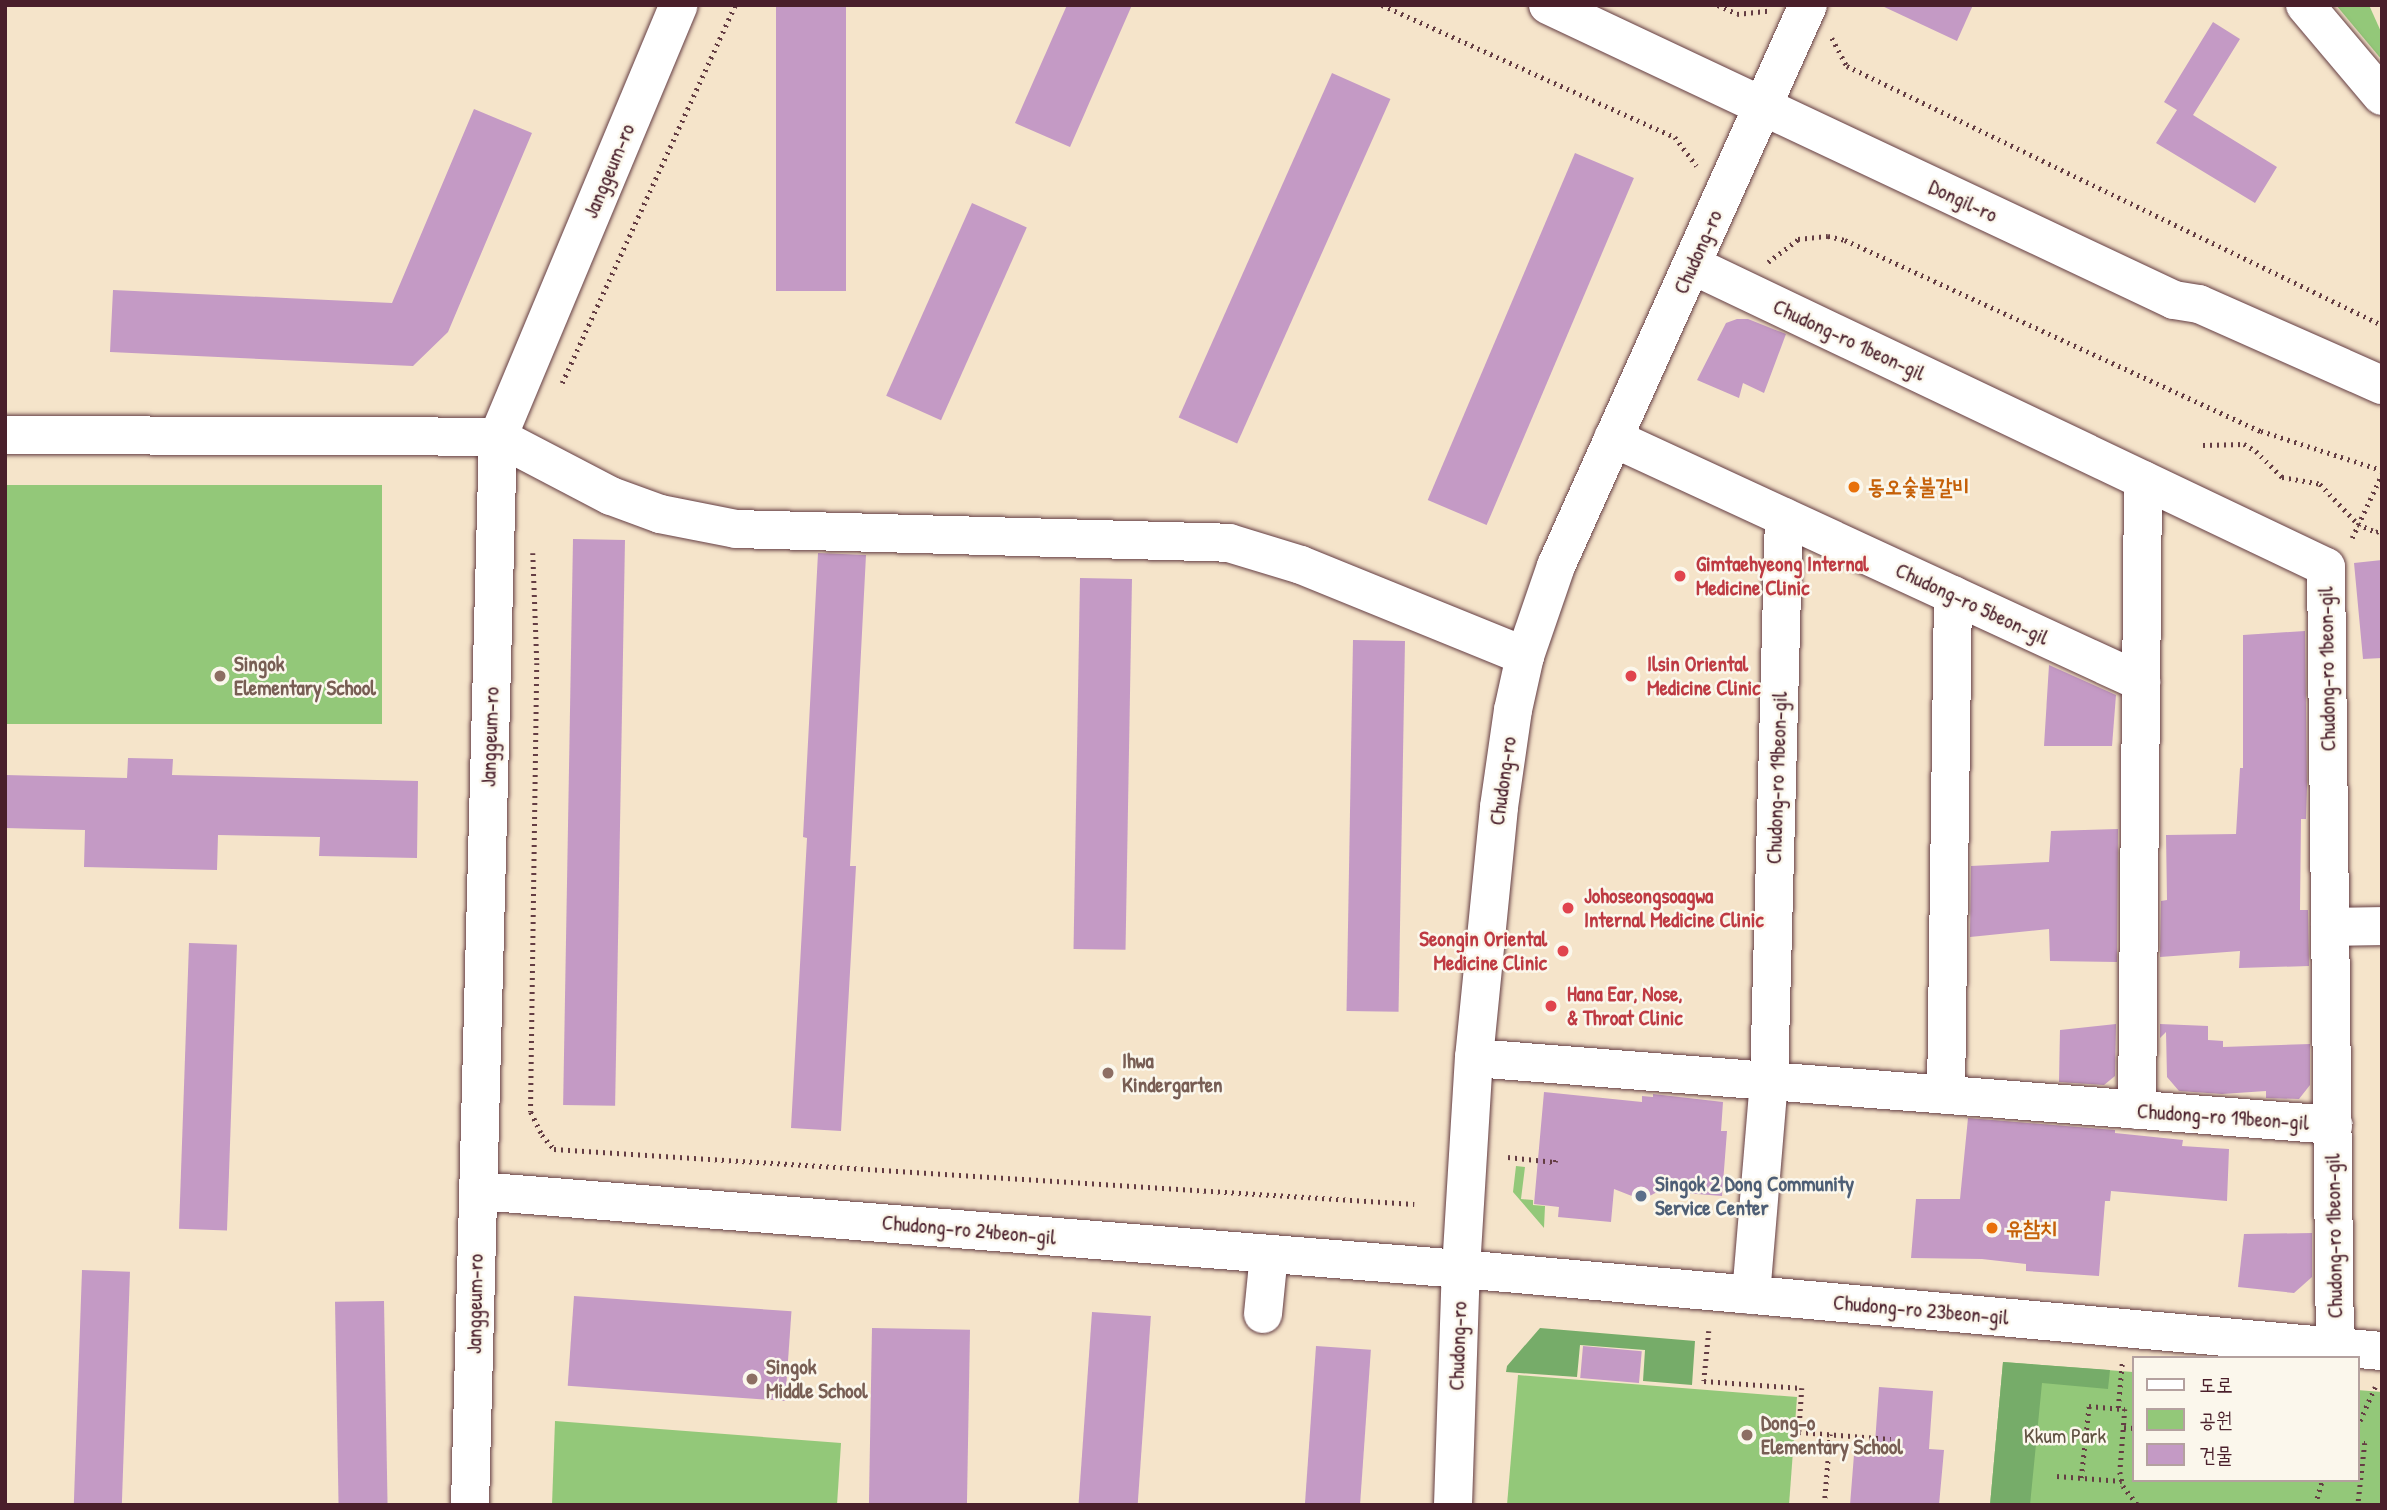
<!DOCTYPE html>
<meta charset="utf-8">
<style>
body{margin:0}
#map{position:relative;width:2387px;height:1510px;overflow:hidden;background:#f5e4ca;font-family:"Patrick Hand","Poor Story",sans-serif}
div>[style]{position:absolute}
.green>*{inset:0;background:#93c879;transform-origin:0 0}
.forest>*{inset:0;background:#76ac69}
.building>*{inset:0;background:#c49ac5;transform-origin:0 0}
.path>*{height:4.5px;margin-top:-2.25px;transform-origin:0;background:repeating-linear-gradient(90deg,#643d43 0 2px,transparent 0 7px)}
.roads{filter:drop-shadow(0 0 2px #643d43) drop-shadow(0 0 2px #643d43)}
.minor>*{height:38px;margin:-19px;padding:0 19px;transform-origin:19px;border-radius:19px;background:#fff}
.dots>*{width:19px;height:19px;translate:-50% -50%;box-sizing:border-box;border:4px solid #fbf7ec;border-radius:50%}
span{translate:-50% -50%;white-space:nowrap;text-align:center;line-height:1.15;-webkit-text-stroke:5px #fbf7ec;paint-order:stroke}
.street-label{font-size:21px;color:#4a1f2b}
.food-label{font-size:21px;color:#c56008;font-weight:700}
.left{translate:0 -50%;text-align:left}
.health-label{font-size:21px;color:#be3a42;font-weight:700}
.right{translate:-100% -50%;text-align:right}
.education-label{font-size:21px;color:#785e54;font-weight:700}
.service-label{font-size:21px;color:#4e5e75;font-weight:700}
.park-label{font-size:21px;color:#605242}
.frame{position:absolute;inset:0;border:7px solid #4a1f2b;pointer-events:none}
.legend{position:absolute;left:2132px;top:1356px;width:228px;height:126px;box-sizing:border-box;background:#fbf7ec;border:2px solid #b4a19f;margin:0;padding:9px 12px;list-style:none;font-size:21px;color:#4a1f2b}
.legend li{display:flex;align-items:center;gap:14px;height:35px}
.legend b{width:35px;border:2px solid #b4a19f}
</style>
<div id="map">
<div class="green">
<div style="clip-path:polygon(2336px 5px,2369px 5px,2382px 34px,2382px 60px)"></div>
<div style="left:5px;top:485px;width:377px;height:239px"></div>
<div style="clip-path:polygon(1516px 1166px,1525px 1167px,1521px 1199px,1533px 1200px,1533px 1205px,1545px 1206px,1544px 1228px,1513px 1192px)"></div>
<div style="clip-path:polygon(2003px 1362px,2133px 1372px,2133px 1480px,2357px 1480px,2357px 1390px,2382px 1392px,2382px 1505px,1990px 1505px)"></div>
<div style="clip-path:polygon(1518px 1375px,1797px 1397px,1789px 1505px,1507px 1505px)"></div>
<div style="clip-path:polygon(555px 1421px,841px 1443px,837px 1505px,552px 1505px)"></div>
</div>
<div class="forest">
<div style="clip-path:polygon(1540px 1328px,1695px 1341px,1692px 1385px,1643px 1381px,1645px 1350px,1580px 1345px,1577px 1377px,1506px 1372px,1507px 1366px)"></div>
<div style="clip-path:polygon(2003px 1362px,2110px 1370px,2108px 1389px,2042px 1383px,2030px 1505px,1990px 1505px)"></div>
</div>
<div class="building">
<div style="left:776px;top:5px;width:70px;height:286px"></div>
<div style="clip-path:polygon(1067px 5px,1132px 5px,1070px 147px,1015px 123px)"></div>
<div style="clip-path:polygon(1880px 5px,1973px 5px,1957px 41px)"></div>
<div style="clip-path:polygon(2213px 22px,2240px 39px,2193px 115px,2277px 167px,2255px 203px,2156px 143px,2177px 110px,2164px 102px)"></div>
<div style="left:1332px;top:73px;width:64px;height:377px;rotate:24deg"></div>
<div style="clip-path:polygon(474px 109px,532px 133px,448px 332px,413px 366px,110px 352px,113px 290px,392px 303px)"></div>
<div style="left:1575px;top:153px;width:64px;height:377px;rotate:23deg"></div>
<div style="left:972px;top:203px;width:60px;height:211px;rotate:24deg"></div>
<div style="clip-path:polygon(1737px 319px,1748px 319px,1786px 334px,1764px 393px,1743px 383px,1739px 398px,1697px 380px,1726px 323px)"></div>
<div style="left:573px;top:539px;width:52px;height:566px;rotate:1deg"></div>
<div style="clip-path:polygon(818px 553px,866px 555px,850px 866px,856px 866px,841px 1131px,791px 1128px,807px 838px,803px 837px)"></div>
<div style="clip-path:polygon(2382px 560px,2382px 658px,2363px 659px,2354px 563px)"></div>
<div style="left:1080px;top:578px;width:52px;height:371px;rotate:1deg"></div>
<div style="clip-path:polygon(2305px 631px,2307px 787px,2306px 819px,2301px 819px,2300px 910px,2308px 910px,2309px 966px,2239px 968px,2240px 951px,2160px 957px,2161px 901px,2167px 900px,2166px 835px,2236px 834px,2240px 768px,2243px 768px,2243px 635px)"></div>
<div style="left:1353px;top:640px;width:52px;height:371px;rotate:1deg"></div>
<div style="clip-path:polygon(2049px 665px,2116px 695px,2112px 746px,2044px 746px)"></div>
<div style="clip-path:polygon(128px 758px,173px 759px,172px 775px,418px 781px,417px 858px,319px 856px,320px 837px,218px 835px,217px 870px,84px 867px,85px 830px,5px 828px,5px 775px,127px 778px)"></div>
<div style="clip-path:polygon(2118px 829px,2117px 962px,2050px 961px,2049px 929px,1970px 937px,1971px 866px,2049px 862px,2051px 831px)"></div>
<div style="left:189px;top:943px;width:48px;height:286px;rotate:2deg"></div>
<div style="clip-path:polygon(2116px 1024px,2115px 1076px,2104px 1085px,2059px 1082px,2060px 1030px)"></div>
<div style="clip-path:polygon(2160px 1024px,2208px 1026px,2208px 1040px,2223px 1041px,2223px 1047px,2310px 1044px,2310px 1085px,2299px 1099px,2266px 1098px,2266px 1091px,2222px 1094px,2179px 1091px,2167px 1077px,2166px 1032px,2160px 1038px)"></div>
<div style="clip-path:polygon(1544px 1092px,1642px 1102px,1642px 1096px,1653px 1097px,1653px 1094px,1723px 1102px,1721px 1131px,1727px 1131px,1722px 1196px,1659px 1191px,1642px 1200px,1614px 1189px,1611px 1222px,1558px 1217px,1559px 1207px,1534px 1204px)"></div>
<div style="clip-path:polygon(1968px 1118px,2115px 1130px,2115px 1133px,2183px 1140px,2182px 1146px,2229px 1149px,2227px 1201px,2111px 1191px,2110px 1201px,2105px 1201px,2099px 1276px,2026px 1271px,2026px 1264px,1982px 1259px,1911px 1258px,1916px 1199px,1960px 1199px)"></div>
<div style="clip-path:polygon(2312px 1233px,2312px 1277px,2294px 1293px,2238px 1287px,2244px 1234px)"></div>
<div style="left:82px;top:1270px;width:48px;height:235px;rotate:2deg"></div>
<div style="left:574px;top:1296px;width:218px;height:90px;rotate:4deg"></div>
<div style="left:384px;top:1301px;width:204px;height:49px;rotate:89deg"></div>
<div style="left:1092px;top:1312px;width:59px;height:194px;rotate:4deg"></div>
<div style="left:872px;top:1328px;width:98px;height:177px;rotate:1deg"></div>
<div style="left:1316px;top:1346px;width:55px;height:160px;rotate:4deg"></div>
<div style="left:1583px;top:1346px;width:59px;height:32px;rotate:5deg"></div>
<div style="clip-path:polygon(1879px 1387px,1933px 1391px,1929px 1449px,1944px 1450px,1939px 1505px,1850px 1505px,1855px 1442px,1875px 1443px)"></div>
</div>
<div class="path">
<div style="left:1382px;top:5px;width:321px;rotate:24.3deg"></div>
<div style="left:1675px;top:137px;width:36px;rotate:53deg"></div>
<div style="left:1718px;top:5px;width:21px;rotate:25deg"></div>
<div style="left:1737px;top:14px;width:31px;rotate:-6deg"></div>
<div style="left:1832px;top:38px;width:32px;rotate:62deg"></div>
<div style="left:1847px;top:66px;width:594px;rotate:25.83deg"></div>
<div style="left:1768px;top:262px;width:38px;rotate:-37deg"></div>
<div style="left:1798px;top:239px;width:30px;rotate:-6deg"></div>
<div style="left:1828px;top:236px;width:17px;rotate:13deg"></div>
<div style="left:1845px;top:240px;width:458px;rotate:24.7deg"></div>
<div style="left:2261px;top:431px;width:127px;rotate:17.9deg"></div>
<div style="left:562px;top:383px;width:416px;rotate:-65.4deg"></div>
<div style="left:2203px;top:445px;width:41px;rotate:-1.4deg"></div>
<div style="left:2244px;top:444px;width:14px;rotate:30deg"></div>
<div style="left:2256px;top:451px;width:37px;rotate:45deg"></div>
<div style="left:2282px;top:477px;width:39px;rotate:10deg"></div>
<div style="left:2320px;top:484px;width:55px;rotate:46.5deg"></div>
<div style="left:2358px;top:524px;width:20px;rotate:24deg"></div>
<div style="left:2376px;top:532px;width:6px;rotate:-18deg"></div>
<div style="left:2352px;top:538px;width:71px;rotate:-64.9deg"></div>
<div style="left:533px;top:553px;width:110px;rotate:87.9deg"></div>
<div style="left:537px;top:663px;width:449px;rotate:90.8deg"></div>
<div style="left:531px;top:1112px;width:25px;rotate:64deg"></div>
<div style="left:542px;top:1135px;width:18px;rotate:49deg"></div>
<div style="left:554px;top:1149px;width:862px;rotate:3.66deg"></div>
<div style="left:1508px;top:1157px;width:47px;rotate:6.1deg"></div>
<div style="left:1555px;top:1162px;width:5px;rotate:-79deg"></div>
<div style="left:1709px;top:1331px;width:50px;rotate:95.7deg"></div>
<div style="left:1704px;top:1381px;width:98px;rotate:4.1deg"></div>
<div style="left:1802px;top:1388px;width:44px;rotate:93.9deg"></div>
<div style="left:1799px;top:1432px;width:92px;rotate:4.4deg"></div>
<div style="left:2118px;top:1408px;width:45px;rotate:-84.9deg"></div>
<div style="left:2124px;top:1427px;width:9px;rotate:6deg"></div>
<div style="left:2357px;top:1427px;width:44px;rotate:-65.8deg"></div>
<div style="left:2357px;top:1443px;width:8px"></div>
<div style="left:2365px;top:1443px;width:62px;rotate:96.4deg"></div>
<div style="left:2057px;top:1476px;width:65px;rotate:4.4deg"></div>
<div style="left:2081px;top:1478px;width:72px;rotate:-83.7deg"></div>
<div style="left:2089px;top:1406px;width:36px;rotate:5deg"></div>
<div style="left:2125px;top:1409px;width:63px;rotate:94.5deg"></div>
<div style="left:2120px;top:1472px;width:14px;rotate:78deg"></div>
<div style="left:2123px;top:1486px;width:24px;rotate:52deg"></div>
<div style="left:1824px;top:1505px;width:71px;rotate:-85.2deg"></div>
<div style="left:2315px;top:1505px;width:26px;rotate:-74deg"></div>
</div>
<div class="roads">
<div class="minor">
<div style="left:1548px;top:5px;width:692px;rotate:25.23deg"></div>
<div style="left:2174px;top:300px;width:25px;rotate:9deg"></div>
<div style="left:2199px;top:304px;width:200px;rotate:23.9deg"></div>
<div style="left:2305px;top:5px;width:119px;rotate:49.8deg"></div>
<div style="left:1692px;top:265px;width:702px;rotate:25.47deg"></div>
<div style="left:2326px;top:567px;width:780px;rotate:89.34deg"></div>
<div style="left:5px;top:435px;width:493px;rotate:0.2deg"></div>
<div style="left:498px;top:437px;width:127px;rotate:27.6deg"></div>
<div style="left:611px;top:496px;width:52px;rotate:20.2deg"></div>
<div style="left:660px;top:514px;width:77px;rotate:11.2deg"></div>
<div style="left:736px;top:529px;width:493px;rotate:1.6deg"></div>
<div style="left:1229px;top:543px;width:75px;rotate:17deg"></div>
<div style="left:1301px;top:565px;width:242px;rotate:22.1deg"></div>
<div style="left:1613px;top:438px;width:582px;rotate:24.8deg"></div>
<div style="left:2330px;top:927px;width:52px;rotate:-1.1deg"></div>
<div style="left:1474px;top:1058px;width:862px;rotate:4.46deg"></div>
<div style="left:1946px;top:1095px;width:500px;rotate:-89.2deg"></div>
<div style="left:2137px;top:1110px;width:630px;rotate:-89.45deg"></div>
<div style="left:478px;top:1191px;width:986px;rotate:4.54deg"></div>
<div style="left:1461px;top:1269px;width:925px;rotate:5.09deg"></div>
<div style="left:1751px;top:1295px;width:214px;rotate:-85.2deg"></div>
<div style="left:1769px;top:1082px;width:565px;rotate:-88.48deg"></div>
<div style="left:1263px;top:1314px;width:60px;rotate:-84.3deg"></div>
<div style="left:470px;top:1505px;width:1068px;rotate:-88.5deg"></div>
<div style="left:498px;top:437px;width:468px;rotate:-67.3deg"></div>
<div style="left:1453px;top:1505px;width:236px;rotate:-88.1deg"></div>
<div style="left:1461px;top:1269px;width:211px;rotate:-86.5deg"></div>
<div style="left:1474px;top:1058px;width:252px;rotate:-84.3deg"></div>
<div style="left:1499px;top:807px;width:98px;rotate:-81.8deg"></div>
<div style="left:1513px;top:710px;width:55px;rotate:-77.5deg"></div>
<div style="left:1525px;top:656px;width:95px;rotate:-71deg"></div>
<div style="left:1556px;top:566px;width:615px;rotate:-65.81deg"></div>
</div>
</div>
<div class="dots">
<div style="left:1854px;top:487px;background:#e8710a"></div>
<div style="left:1680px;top:576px;background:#e0444e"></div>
<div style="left:220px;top:676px;background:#8d6e63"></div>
<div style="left:1631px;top:676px;background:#e0444e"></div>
<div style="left:1568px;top:908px;background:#e0444e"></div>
<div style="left:1563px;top:951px;background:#e0444e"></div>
<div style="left:1551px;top:1006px;background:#e0444e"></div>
<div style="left:1108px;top:1073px;background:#8d6e63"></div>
<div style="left:1641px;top:1196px;background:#5c6f8a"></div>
<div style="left:1992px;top:1228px;background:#e8710a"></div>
<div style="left:752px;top:1379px;background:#8d6e63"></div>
<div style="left:1747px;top:1435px;background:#8d6e63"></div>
</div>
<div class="street-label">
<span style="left:609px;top:171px;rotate:-67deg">Janggeum-ro</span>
<span style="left:1963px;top:201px;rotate:25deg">Dongil-ro</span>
<span style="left:1698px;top:252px;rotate:-66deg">Chudong-ro</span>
<span style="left:1849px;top:340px;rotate:25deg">Chudong-ro 1beon-gil</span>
<span style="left:1972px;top:604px;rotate:25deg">Chudong-ro 5beon-gil</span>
<span style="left:2327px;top:669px;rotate:-91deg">Chudong-ro 1beon-gil</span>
<span style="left:490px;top:737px;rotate:-88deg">Janggeum-ro</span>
<span style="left:1777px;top:778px;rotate:-88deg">Chudong-ro 19beon-gil</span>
<span style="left:1503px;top:781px;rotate:-82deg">Chudong-ro</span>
<span style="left:2223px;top:1117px;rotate:4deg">Chudong-ro 19beon-gil</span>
<span style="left:969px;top:1230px;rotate:5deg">Chudong-ro 24beon-gil</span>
<span style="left:2334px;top:1236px;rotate:-91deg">Chudong-ro 1beon-gil</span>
<span style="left:475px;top:1304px;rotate:-89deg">Janggeum-ro</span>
<span style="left:1921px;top:1310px;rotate:5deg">Chudong-ro 23beon-gil</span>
<span style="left:1458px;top:1346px;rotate:-88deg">Chudong-ro</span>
</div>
<div class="food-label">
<span class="left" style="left:1868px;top:487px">동오숯불갈비</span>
<span class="left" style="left:2006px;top:1228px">유참치</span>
</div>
<div class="health-label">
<span class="left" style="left:1696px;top:576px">Gimtaehyeong Internal<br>Medicine Clinic</span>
<span class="left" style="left:1647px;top:676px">Ilsin Oriental<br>Medicine Clinic</span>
<span class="left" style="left:1584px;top:908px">Johoseongsoagwa<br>Internal Medicine Clinic</span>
<span class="right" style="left:1547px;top:951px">Seongin Oriental<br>Medicine Clinic</span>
<span class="left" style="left:1567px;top:1006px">Hana Ear, Nose,<br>&amp; Throat Clinic</span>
</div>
<div class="education-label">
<span class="left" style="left:234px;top:676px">Singok<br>Elementary School</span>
<span class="left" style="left:1122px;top:1073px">Ihwa<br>Kindergarten</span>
<span class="left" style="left:766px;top:1379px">Singok<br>Middle School</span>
<span class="left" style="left:1761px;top:1435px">Dong-o<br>Elementary School</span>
</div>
<div class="service-label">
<span class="left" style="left:1655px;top:1196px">Singok 2 Dong Community<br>Service Center</span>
</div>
<div class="park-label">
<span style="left:2065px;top:1436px">Kkum Park</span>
</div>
<div class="frame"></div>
<ul class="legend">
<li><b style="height:9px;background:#fff"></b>도로</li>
<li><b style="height:19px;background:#93c879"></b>공원</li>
<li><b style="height:19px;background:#c49ac5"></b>건물</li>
</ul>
</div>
